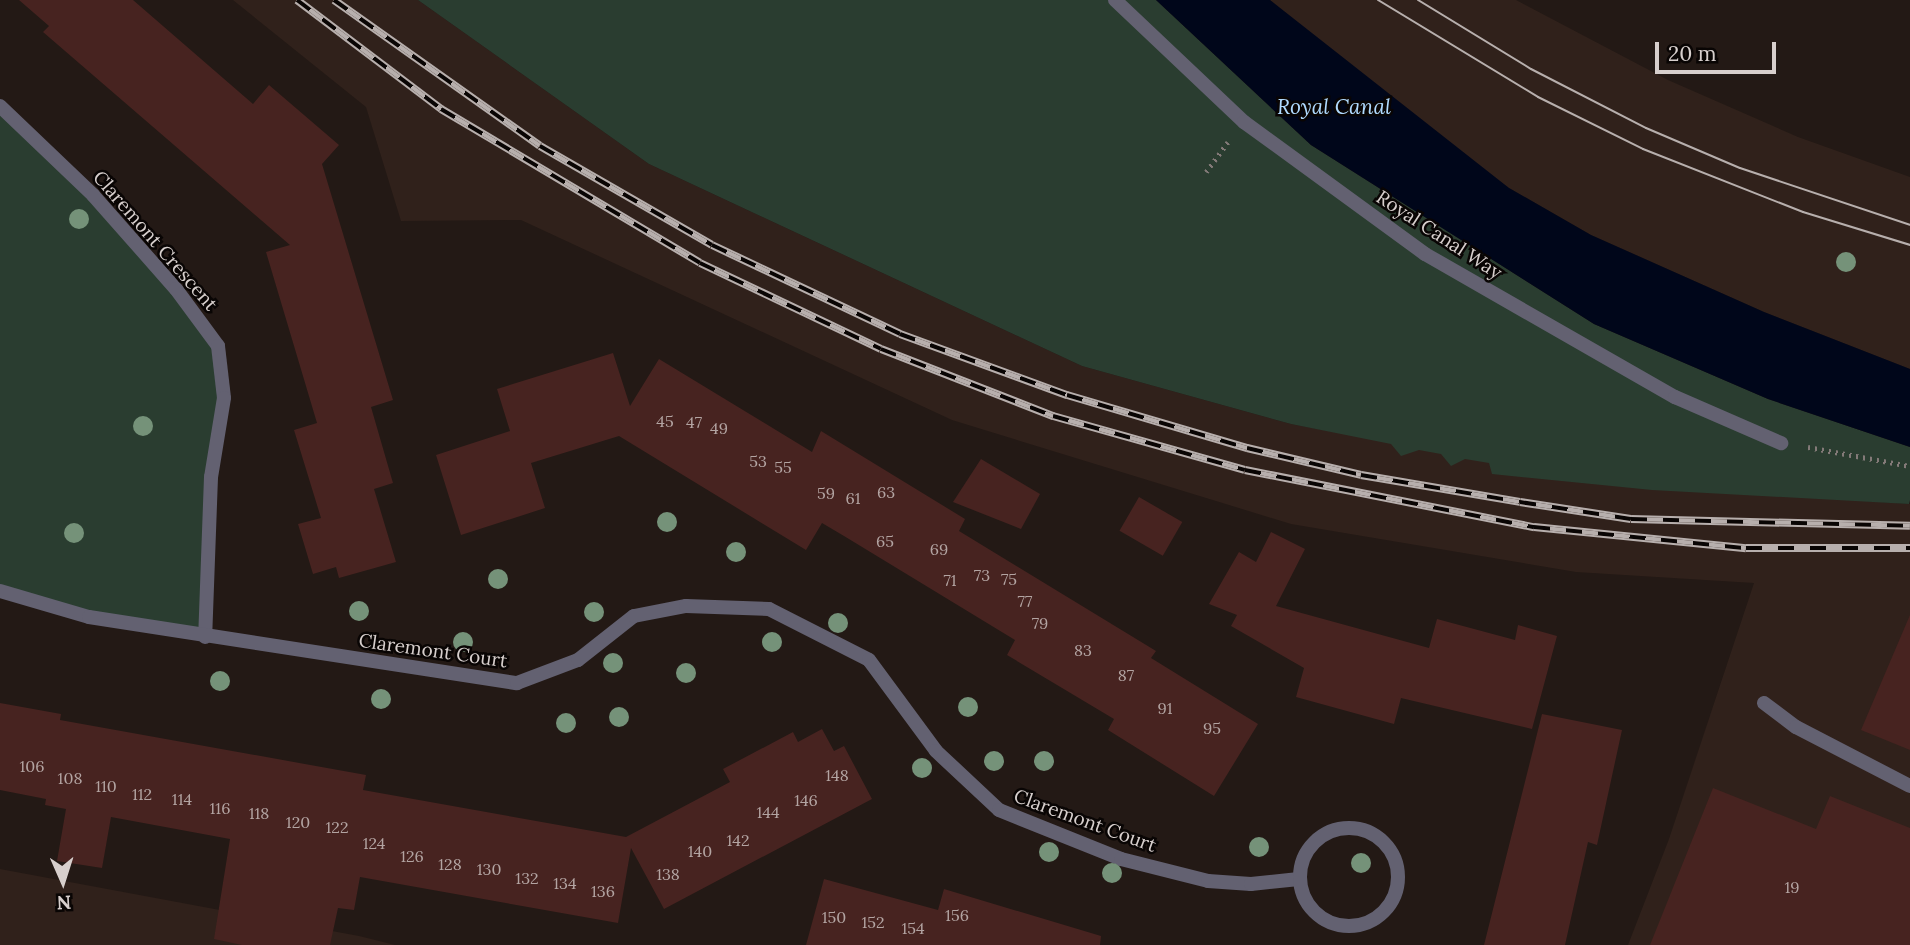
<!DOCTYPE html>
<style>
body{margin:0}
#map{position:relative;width:1910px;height:945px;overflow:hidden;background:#231915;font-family:Lora,serif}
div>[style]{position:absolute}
.built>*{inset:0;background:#30211b}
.green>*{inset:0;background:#2a3d30}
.water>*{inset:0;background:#00061a}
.building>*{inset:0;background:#472320;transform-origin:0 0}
.path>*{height:4.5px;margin-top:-2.25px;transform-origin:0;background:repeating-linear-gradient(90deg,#837a78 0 2px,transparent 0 7px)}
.service>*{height:14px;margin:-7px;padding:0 7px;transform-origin:7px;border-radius:7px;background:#636171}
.minor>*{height:14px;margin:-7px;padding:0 7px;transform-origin:7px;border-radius:7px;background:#636171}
.minor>.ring{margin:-7px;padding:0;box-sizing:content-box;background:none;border:14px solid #636171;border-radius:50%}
.tram>*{height:2px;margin:-1px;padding:0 1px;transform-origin:1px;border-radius:1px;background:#b7afad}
.rail>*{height:8px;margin-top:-4px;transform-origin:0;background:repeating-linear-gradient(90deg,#090504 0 16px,#b7afad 0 32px);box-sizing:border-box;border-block:2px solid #b7afad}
.trees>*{width:20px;height:20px;margin:-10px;border-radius:50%;background:#759279}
span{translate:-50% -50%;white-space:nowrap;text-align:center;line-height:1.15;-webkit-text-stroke:5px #090504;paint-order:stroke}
.number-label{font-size:16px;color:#b3a4a2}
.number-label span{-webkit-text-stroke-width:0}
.street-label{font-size:19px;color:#d7cfcd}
.water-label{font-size:21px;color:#b0daff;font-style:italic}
.north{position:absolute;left:28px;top:847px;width:70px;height:70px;-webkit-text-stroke:5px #090504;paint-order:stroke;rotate:177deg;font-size:19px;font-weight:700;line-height:28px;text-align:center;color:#d7cfcd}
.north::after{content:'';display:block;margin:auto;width:24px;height:32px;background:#d7cfcd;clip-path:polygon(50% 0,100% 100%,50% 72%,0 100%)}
.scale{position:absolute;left:1655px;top:42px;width:121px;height:32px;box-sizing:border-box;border:4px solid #d7cfcd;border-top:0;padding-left:9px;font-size:21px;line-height:24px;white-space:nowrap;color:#d7cfcd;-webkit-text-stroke:5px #090504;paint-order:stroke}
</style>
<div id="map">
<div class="built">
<div style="clip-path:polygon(233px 0,418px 0,649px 164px,1082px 366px,1291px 424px,1613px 484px,1910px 504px,1910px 945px,1628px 945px,1669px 839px,1754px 583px,1576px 572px,1291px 524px,952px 420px,521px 220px,401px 221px,366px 107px)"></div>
<div style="clip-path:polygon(1270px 0,1516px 0,1668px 80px,1798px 137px,1910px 177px,1910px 369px,1764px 312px,1591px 235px,1509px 188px,1392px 106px)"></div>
<div style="clip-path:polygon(0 869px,359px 936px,395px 945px,0 945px)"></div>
</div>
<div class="green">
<div style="clip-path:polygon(418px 0,1156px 0,1311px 145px,1594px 324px,1768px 399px,1910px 447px,1910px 500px,1909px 504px,1652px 490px,1492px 474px,1489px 463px,1465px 459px,1451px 466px,1441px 454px,1419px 450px,1401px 456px,1391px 444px,1291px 424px,1082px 366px,649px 164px)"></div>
<div style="clip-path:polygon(0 107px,93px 196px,217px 347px,224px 398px,205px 637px,0 591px)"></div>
</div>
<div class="water">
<div style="clip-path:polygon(1156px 0,1270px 0,1509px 188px,1591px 235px,1764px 312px,1910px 369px,1910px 447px,1768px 399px,1594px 324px,1311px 145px)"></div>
</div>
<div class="building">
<div style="clip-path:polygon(19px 0,133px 0,253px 104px,269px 85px,339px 145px,322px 164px,393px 400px,371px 407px,393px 483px,374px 489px,396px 562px,339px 578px,336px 567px,313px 574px,298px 524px,321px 518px,294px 430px,317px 423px,266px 252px,290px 245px,43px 32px,49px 26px)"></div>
<div style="clip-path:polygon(613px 353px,630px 406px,659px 359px,812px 452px,821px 431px,965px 519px,959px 531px,1156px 651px,1151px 658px,1258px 724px,1214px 796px,1108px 730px,1114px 719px,1007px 655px,1015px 640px,844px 536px,822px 523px,806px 550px,619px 436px,531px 463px,545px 508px,461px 535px,436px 455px,510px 431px,497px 389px)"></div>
<div style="clip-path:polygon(981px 459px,1040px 494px,1021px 529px,953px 502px)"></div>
<div style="left:1139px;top:497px;width:50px;height:39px;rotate:30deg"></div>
<div style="clip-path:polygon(1271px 532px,1305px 549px,1276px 606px,1429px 648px,1437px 619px,1515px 640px,1518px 625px,1557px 636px,1532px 729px,1401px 698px,1394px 724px,1296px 697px,1304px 668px,1231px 626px,1237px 615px,1209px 604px,1239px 552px,1256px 562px)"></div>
<div style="clip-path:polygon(1910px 615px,1910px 750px,1861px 730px)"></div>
<div style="clip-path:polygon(0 703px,61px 714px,60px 720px,366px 775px,363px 790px,626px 837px,730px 782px,723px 769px,793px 732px,798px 742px,822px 729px,834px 751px,844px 746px,872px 799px,664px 909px,631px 848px,618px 923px,360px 877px,354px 910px,338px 908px,330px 945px,242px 945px,214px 939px,230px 839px,111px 817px,102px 868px,57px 861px,66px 809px,45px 805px,46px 799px,0 790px)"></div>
<div style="clip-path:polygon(1542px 714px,1622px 730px,1597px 845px,1588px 842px,1565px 945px,1484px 945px)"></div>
<div style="clip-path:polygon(1713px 788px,1816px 829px,1830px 796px,1910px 828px,1910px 945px,1650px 945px)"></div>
<div style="clip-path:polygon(824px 879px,938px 910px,944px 889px,1101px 936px,1100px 945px,806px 945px)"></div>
</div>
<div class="path">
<div style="left:1206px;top:172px;width:37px;rotate:-54deg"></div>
<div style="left:1808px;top:447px;width:104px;rotate:10.6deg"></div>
</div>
<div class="service">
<div style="left:1115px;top:0;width:178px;rotate:43.4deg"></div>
<div style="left:1244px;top:122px;width:224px;rotate:36.1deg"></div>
<div style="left:1425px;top:254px;width:288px;rotate:29.8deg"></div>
<div style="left:1675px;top:397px;width:116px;rotate:23.5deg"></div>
<div style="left:1764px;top:703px;width:40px;rotate:37deg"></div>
<div style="left:1796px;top:727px;width:128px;rotate:27.4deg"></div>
</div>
<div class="minor">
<div style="left:0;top:106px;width:129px;rotate:43.7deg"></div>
<div style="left:93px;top:195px;width:125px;rotate:48.6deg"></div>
<div style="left:176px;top:289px;width:71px;rotate:53.6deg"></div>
<div style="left:218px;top:346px;width:52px;rotate:83.4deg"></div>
<div style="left:224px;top:398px;width:80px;rotate:99.3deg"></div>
<div style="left:211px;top:477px;width:160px;rotate:92.1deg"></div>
<div style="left:0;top:591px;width:93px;rotate:16.3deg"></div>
<div style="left:89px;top:617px;width:433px;rotate:8.8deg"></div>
<div style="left:517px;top:683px;width:65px;rotate:-20.7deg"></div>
<div style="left:578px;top:660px;width:71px;rotate:-38.2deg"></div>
<div style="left:634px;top:616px;width:53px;rotate:-10.9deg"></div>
<div style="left:686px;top:606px;width:83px;rotate:2.1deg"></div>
<div style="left:769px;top:609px;width:112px;rotate:27deg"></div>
<div style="left:869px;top:660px;width:113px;rotate:53.6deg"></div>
<div style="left:936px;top:751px;width:86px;rotate:43.1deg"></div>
<div style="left:999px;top:810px;width:131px;rotate:21.9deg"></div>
<div style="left:1121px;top:859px;width:90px;rotate:14.2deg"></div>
<div style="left:1208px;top:881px;width:43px;rotate:4deg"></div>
<div style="left:1251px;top:884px;width:48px;rotate:-5.9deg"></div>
<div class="ring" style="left:1300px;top:828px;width:84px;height:84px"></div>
</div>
<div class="tram">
<div style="left:1378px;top:0;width:187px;rotate:31.2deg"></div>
<div style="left:1538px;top:97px;width:117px;rotate:26.3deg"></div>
<div style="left:1643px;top:149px;width:172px;rotate:21.5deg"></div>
<div style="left:1803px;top:212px;width:112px;rotate:17.1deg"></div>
<div style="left:1418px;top:0;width:132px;rotate:31.4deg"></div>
<div style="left:1531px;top:69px;width:129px;rotate:27.2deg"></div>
<div style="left:1646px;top:128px;width:102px;rotate:23.1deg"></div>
<div style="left:1740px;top:168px;width:179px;rotate:18.5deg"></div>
</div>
<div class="rail">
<div style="left:297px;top:0;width:181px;rotate:37.1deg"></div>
<div style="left:441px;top:109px;width:301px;rotate:30.7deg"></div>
<div style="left:700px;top:263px;width:200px;rotate:25.4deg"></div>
<div style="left:881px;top:349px;width:185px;rotate:21.3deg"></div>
<div style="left:1053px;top:416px;width:199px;rotate:15.7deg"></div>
<div style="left:1245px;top:470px;width:295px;rotate:11.2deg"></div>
<div style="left:1534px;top:527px;width:213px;rotate:5.7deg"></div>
<div style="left:1746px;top:548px;width:164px"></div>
<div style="left:334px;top:0;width:252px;rotate:35.3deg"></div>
<div style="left:540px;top:146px;width:198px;rotate:29.9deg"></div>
<div style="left:712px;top:245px;width:208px;rotate:25.3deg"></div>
<div style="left:900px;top:334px;width:178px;rotate:20.1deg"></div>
<div style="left:1067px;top:395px;width:188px;rotate:16.4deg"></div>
<div style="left:1247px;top:448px;width:117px;rotate:13.3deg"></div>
<div style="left:1361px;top:475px;width:161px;rotate:9.6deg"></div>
<div style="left:1520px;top:502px;width:112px;rotate:8.7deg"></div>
<div style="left:1631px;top:519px;width:279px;rotate:1.4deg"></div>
</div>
<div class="trees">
<div style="left:79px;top:219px"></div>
<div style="left:1846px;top:262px"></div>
<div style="left:143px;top:426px"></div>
<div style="left:667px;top:522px"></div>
<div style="left:74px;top:533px"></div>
<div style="left:736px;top:552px"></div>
<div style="left:498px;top:579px"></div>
<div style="left:359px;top:611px"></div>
<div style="left:594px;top:612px"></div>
<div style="left:838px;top:623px"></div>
<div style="left:463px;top:642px"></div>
<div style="left:772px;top:642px"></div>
<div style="left:613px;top:663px"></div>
<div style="left:686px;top:673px"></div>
<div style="left:220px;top:681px"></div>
<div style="left:381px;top:699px"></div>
<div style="left:968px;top:707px"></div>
<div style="left:619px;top:717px"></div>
<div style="left:566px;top:723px"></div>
<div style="left:994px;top:761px"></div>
<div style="left:1044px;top:761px"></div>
<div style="left:922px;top:768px"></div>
<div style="left:1259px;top:847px"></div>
<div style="left:1049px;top:852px"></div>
<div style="left:1361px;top:863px"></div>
<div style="left:1112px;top:873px"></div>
</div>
<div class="number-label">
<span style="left:665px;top:421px">45</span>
<span style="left:694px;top:422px">47</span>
<span style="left:719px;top:428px">49</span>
<span style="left:758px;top:461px">53</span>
<span style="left:783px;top:467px">55</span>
<span style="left:886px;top:492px">63</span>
<span style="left:826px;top:493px">59</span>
<span style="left:853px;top:498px">61</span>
<span style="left:885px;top:541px">65</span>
<span style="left:939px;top:549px">69</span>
<span style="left:982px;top:575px">73</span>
<span style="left:1009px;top:579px">75</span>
<span style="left:950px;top:580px">71</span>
<span style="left:1025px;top:601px">77</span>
<span style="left:1040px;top:623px">79</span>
<span style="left:1083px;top:650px">83</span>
<span style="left:1126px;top:675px">87</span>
<span style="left:1165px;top:708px">91</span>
<span style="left:1212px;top:728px">95</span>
<span style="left:32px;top:766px">106</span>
<span style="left:837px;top:775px">148</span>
<span style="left:70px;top:778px">108</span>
<span style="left:106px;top:786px">110</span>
<span style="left:142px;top:794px">112</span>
<span style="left:182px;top:799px">114</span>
<span style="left:806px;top:800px">146</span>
<span style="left:220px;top:808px">116</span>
<span style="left:768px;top:812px">144</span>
<span style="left:259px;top:813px">118</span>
<span style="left:298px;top:822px">120</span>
<span style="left:337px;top:827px">122</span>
<span style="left:738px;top:840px">142</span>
<span style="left:374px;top:843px">124</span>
<span style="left:700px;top:851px">140</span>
<span style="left:412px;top:856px">126</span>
<span style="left:450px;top:864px">128</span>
<span style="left:489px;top:869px">130</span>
<span style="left:668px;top:874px">138</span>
<span style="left:527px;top:878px">132</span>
<span style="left:565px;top:883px">134</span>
<span style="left:1792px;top:887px">19</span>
<span style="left:603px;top:891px">136</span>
<span style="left:957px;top:915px">156</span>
<span style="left:834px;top:917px">150</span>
<span style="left:873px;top:922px">152</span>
<span style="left:913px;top:928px">154</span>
</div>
<div class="street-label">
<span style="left:1439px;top:235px;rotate:33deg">Royal Canal Way</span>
<span style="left:155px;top:241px;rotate:49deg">Claremont Crescent</span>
<span style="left:433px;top:651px;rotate:8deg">Claremont Court</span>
<span style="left:1085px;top:821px;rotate:20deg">Claremont Court</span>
</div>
<div class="water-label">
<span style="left:1334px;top:107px">Royal Canal</span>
</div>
<div class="north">N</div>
<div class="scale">20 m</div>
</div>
